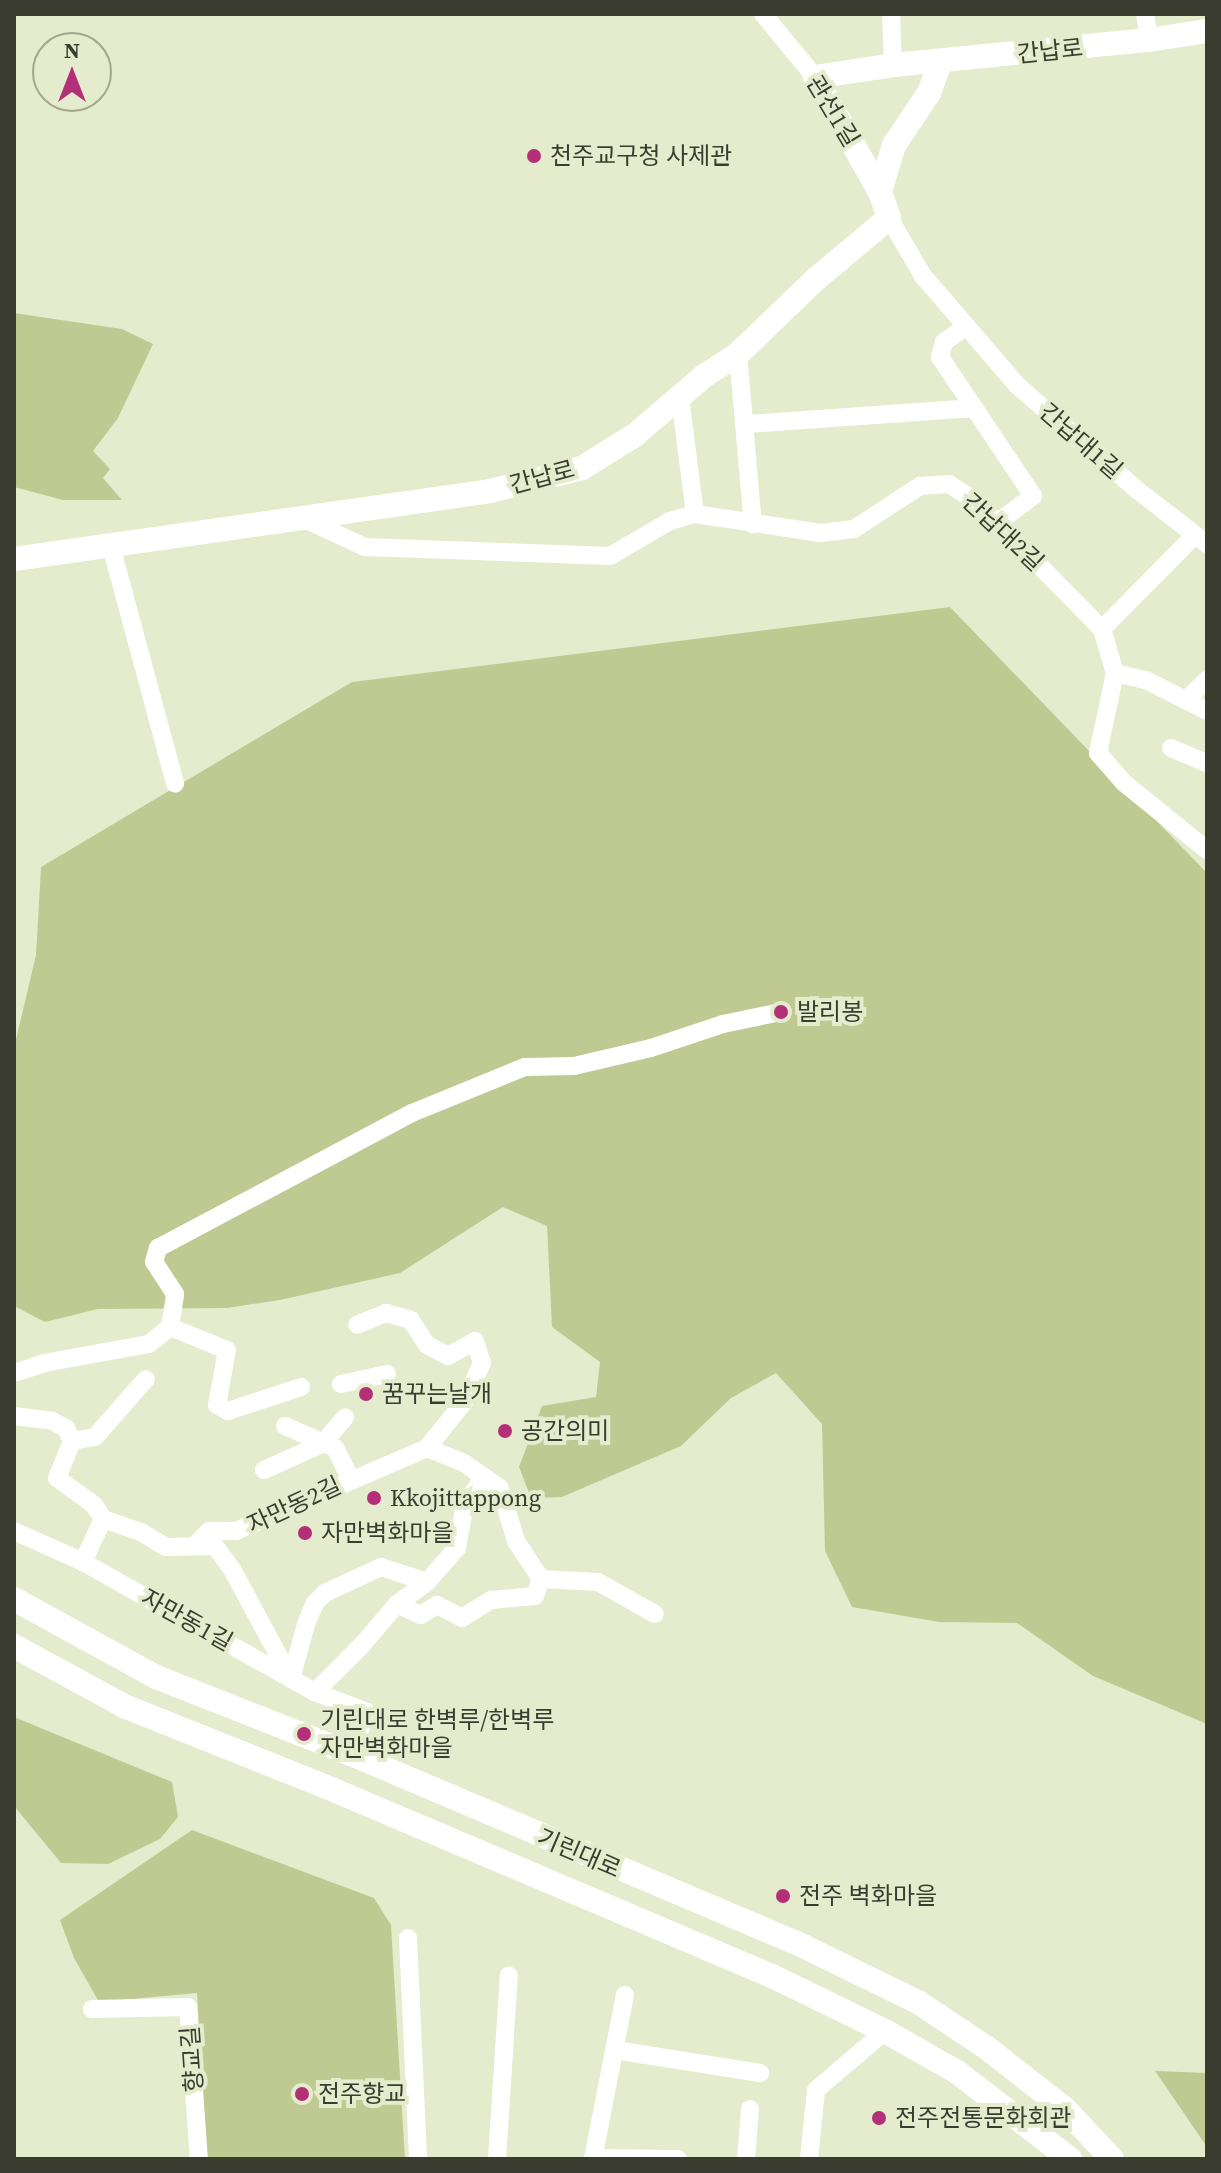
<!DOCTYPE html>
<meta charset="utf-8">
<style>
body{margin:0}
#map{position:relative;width:1221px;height:2173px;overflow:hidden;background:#e5eccd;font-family:"Source Serif 4","Noto Sans KR",serif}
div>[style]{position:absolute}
.green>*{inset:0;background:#bfca93}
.street>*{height:18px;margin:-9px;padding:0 9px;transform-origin:9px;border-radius:9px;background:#fff}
.secondary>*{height:24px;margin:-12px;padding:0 12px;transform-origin:12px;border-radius:12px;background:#fff}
.dots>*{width:22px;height:22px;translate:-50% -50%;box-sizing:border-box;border:4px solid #e5eccd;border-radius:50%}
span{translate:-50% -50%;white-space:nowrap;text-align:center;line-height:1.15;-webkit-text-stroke:8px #e5eccd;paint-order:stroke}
.street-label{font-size:24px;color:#3a3c30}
.poi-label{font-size:24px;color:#3a3c30}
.left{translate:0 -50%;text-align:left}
.frame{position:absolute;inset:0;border:16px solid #3a3c30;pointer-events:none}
.north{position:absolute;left:32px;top:32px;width:80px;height:80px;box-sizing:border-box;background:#e5eccd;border:2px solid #a1a68e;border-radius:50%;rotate:0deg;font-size:22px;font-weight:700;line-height:32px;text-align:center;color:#3a3c30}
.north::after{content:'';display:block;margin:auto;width:28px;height:36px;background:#b33078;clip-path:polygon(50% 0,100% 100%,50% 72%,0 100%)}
</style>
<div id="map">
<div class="green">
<div style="clip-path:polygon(14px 313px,122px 329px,153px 344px,118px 418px,93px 451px,110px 469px,103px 478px,122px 500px,63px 500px,14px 487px)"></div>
<div style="clip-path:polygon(950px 607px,1207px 873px,1207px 1724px,1093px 1676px,1017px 1623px,939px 1622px,852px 1607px,825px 1551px,822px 1424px,776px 1373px,731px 1398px,681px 1446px,562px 1497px,531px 1498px,519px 1467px,542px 1406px,596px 1397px,600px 1362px,552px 1327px,547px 1226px,503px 1207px,400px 1273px,280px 1300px,227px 1308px,98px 1309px,45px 1322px,14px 1306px,14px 1048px,36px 955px,41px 867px,352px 682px)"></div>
<div style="clip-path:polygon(14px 1717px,172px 1782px,178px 1817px,160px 1839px,108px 1864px,61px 1863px,14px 1806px)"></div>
<div style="clip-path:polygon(192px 1830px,374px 1898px,391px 1925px,405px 2159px,207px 2159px,197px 1993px,99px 2002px,74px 1958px,60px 1920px)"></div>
<div style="clip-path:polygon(1155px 2071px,1207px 2073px,1207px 2152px,1205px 2144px)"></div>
</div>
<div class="street">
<div style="left:763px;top:14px;width:82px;rotate:50.5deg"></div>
<div style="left:891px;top:14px;width:51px;rotate:87.8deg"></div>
<div style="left:1145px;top:14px;width:26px;rotate:81deg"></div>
<div style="left:889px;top:218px;width:67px;rotate:59.6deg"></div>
<div style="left:923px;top:276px;width:145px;rotate:49.2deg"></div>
<div style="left:1018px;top:386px;width:157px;rotate:41.1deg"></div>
<div style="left:1136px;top:489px;width:90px;rotate:37.8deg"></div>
<div style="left:965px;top:327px;width:26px;rotate:144deg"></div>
<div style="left:944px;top:342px;width:16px;rotate:105deg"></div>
<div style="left:940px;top:357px;width:167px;rotate:56.2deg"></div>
<div style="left:1033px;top:496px;width:45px;rotate:143.1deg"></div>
<div style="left:738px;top:354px;width:171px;rotate:85deg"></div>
<div style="left:680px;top:397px;width:118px;rotate:82.7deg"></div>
<div style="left:747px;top:424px;width:228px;rotate:-4deg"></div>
<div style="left:307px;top:520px;width:64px;rotate:25deg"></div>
<div style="left:365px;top:547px;width:245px;rotate:2.1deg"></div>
<div style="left:610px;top:556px;width:69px;rotate:-30.3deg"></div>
<div style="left:670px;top:521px;width:26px;rotate:-16deg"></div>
<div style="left:695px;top:514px;width:127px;rotate:8.6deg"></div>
<div style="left:821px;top:533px;width:33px;rotate:-7deg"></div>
<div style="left:854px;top:529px;width:79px;rotate:-33.1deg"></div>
<div style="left:920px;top:486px;width:29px;rotate:-4deg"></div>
<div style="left:949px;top:484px;width:35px;rotate:33deg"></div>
<div style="left:978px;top:503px;width:177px;rotate:45.5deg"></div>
<div style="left:1102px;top:629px;width:46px;rotate:73.5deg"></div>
<div style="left:1115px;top:673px;width:82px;rotate:102deg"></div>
<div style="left:1098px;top:753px;width:38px;rotate:49deg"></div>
<div style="left:1123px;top:782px;width:108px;rotate:39deg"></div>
<div style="left:111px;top:546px;width:246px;rotate:74.9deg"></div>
<div style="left:1102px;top:629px;width:132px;rotate:-45.3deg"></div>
<div style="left:1115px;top:673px;width:32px;rotate:13deg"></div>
<div style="left:1146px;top:680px;width:68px;rotate:26.9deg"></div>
<div style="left:1186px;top:700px;width:29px;rotate:-44deg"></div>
<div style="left:1171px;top:748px;width:39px;rotate:23deg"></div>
<div style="left:170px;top:1327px;width:33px;rotate:-81deg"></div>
<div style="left:175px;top:1294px;width:38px;rotate:-123deg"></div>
<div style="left:154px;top:1262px;width:15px;rotate:-74deg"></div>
<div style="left:158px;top:1248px;width:288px;rotate:-28deg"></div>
<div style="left:412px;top:1113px;width:122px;rotate:-22.2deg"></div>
<div style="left:525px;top:1067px;width:49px;rotate:-1.2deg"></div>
<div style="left:574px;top:1066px;width:79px;rotate:-13.2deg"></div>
<div style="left:651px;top:1048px;width:76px;rotate:-18.4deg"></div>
<div style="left:723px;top:1024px;width:59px;rotate:-11.7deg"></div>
<div style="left:170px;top:1327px;width:61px;rotate:22deg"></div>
<div style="left:227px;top:1350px;width:56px;rotate:100.3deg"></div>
<div style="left:217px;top:1405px;width:13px;rotate:29deg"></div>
<div style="left:228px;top:1411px;width:77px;rotate:-18.2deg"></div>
<div style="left:14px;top:1373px;width:32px;rotate:-18deg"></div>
<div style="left:44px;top:1363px;width:107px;rotate:-10.3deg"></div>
<div style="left:149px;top:1344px;width:27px;rotate:-39deg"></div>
<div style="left:341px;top:1384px;width:47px;rotate:-12.3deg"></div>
<div style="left:14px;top:1416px;width:38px;rotate:7deg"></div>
<div style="left:52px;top:1421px;width:16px;rotate:27deg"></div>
<div style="left:66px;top:1428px;width:14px;rotate:65deg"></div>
<div style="left:285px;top:1426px;width:55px;rotate:23.7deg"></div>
<div style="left:335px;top:1448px;width:35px;rotate:63deg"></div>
<div style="left:72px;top:1441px;width:40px;rotate:112deg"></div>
<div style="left:57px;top:1478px;width:46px;rotate:36.1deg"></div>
<div style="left:94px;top:1505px;width:17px;rotate:57deg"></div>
<div style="left:103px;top:1519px;width:40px;rotate:18.9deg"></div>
<div style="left:141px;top:1532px;width:29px;rotate:31deg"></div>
<div style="left:166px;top:1547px;width:49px;rotate:-1.2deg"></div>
<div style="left:215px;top:1546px;width:31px;rotate:54deg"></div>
<div style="left:233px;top:1571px;width:120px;rotate:61.7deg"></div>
<div style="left:72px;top:1441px;width:23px;rotate:-10deg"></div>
<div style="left:95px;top:1437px;width:77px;rotate:-48.7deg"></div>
<div style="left:264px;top:1470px;width:64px;rotate:-24.1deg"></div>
<div style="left:322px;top:1444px;width:35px;rotate:-49deg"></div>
<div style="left:484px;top:1477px;width:19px;rotate:35deg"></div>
<div style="left:500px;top:1488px;width:55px;rotate:73.2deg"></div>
<div style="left:516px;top:1541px;width:45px;rotate:56.7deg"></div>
<div style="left:541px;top:1579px;width:57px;rotate:3deg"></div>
<div style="left:598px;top:1582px;width:65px;rotate:29.3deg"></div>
<div style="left:14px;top:1531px;width:76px;rotate:24.2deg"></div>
<div style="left:83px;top:1562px;width:266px;rotate:29.3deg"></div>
<div style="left:315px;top:1692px;width:56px;rotate:21deg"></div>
<div style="left:367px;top:1712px;width:45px;rotate:110.9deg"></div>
<div style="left:195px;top:1545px;width:20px;rotate:-45deg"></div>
<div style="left:209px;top:1531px;width:27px"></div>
<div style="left:236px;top:1531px;width:208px;rotate:-23.5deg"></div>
<div style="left:427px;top:1448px;width:59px;rotate:-51.2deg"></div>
<div style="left:464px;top:1402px;width:43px;rotate:-65.2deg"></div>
<div style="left:482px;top:1363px;width:23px;rotate:-108deg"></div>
<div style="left:475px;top:1341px;width:31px;rotate:151deg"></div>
<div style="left:448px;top:1356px;width:24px;rotate:-152deg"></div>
<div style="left:427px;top:1345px;width:30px;rotate:-123deg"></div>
<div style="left:411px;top:1320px;width:26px;rotate:-164deg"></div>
<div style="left:386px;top:1313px;width:31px;rotate:158deg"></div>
<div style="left:83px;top:1562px;width:47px;rotate:-65.1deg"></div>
<div style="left:397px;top:1604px;width:26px;rotate:25deg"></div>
<div style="left:421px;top:1615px;width:19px;rotate:-32deg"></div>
<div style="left:437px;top:1605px;width:28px;rotate:27deg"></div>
<div style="left:462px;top:1618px;width:34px;rotate:-32deg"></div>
<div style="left:491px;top:1600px;width:44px;rotate:-5.2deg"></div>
<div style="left:535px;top:1596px;width:18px;rotate:-71deg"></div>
<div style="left:291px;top:1679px;width:60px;rotate:-74.6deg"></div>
<div style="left:307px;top:1621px;width:20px;rotate:-66deg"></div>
<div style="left:315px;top:1603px;width:14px;rotate:-45deg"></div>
<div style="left:325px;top:1593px;width:62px;rotate:-24.9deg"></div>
<div style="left:381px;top:1567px;width:48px;rotate:18.1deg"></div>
<div style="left:315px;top:1692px;width:66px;rotate:-45deg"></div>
<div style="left:362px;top:1645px;width:54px;rotate:-49.5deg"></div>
<div style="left:397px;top:1604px;width:37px;rotate:-36deg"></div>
<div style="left:427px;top:1582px;width:45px;rotate:-48.6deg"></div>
<div style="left:457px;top:1548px;width:45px;rotate:-79.7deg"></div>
<div style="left:465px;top:1504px;width:33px;rotate:-55deg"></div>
<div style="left:484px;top:1477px;width:24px;rotate:-145deg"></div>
<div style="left:464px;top:1463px;width:40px;rotate:-158deg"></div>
<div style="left:408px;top:1938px;width:221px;rotate:87.4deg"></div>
<div style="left:92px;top:2009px;width:96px;rotate:-1.2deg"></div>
<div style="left:188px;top:2007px;width:152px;rotate:85.9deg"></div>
<div style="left:615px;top:2050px;width:147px;rotate:9deg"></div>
<div style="left:593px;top:2158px;width:85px;rotate:0.7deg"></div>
<div style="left:497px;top:2159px;width:184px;rotate:-86.3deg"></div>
<div style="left:593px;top:2159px;width:167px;rotate:-79deg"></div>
<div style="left:746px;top:2159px;width:50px;rotate:-85.4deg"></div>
<div style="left:809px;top:2159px;width:69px;rotate:-84.2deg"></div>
<div style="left:816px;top:2090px;width:91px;rotate:-40.5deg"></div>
</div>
<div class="secondary">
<div style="left:880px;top:192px;width:49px;rotate:-73.4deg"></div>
<div style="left:894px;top:145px;width:63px;rotate:-56.1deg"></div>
<div style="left:929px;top:93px;width:33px;rotate:-70deg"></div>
<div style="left:14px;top:559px;width:481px;rotate:-8.1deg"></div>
<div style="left:490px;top:491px;width:95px;rotate:-14deg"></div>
<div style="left:582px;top:468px;width:62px;rotate:-31.9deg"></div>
<div style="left:635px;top:435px;width:91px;rotate:-40.5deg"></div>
<div style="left:704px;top:376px;width:40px;rotate:-32.9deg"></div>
<div style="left:738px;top:354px;width:108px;rotate:-43.9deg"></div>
<div style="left:816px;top:279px;width:95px;rotate:-39.9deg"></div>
<div style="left:889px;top:218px;width:28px;rotate:-109deg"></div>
<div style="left:880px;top:192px;width:132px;rotate:-119.5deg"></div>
<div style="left:815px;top:77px;width:79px;rotate:-8.7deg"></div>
<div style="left:893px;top:65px;width:257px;rotate:-5.6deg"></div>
<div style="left:1149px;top:40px;width:59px;rotate:-8.8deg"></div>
<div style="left:14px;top:1599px;width:162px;rotate:28.8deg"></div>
<div style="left:156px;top:1677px;width:210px;rotate:21.5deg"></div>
<div style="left:351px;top:1754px;width:493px;rotate:23deg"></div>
<div style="left:805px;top:1947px;width:126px;rotate:26deg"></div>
<div style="left:918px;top:2002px;width:83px;rotate:33.7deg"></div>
<div style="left:987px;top:2048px;width:99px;rotate:38deg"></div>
<div style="left:1065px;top:2109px;width:69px;rotate:46.8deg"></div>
<div style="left:14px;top:1646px;width:125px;rotate:28.6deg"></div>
<div style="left:124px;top:1706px;width:228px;rotate:21.8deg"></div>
<div style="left:336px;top:1791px;width:474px;rotate:23deg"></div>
<div style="left:772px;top:1976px;width:126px;rotate:26deg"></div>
<div style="left:885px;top:2031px;width:83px;rotate:29.7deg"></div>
<div style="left:957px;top:2072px;width:143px;rotate:37.6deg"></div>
</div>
<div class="dots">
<div style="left:534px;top:156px;background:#b33078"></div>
<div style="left:781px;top:1012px;background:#b33078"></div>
<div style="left:366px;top:1394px;background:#b33078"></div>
<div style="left:505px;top:1431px;background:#b33078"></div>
<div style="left:374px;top:1498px;background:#b33078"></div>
<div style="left:305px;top:1533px;background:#b33078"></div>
<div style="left:304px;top:1734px;background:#b33078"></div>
<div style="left:783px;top:1896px;background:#b33078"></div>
<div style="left:302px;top:2094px;background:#b33078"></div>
<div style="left:879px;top:2118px;background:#b33078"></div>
</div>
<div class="street-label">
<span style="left:1050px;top:51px;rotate:-6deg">간납로</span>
<span style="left:833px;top:111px;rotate:59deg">관선1길</span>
<span style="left:1081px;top:441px;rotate:41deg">간납대1길</span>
<span style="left:542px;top:477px;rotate:-15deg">간납로</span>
<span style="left:1003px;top:532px;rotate:43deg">간납대2길</span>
<span style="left:294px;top:1505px;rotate:-25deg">자만동2길</span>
<span style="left:187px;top:1620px;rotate:29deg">자만동1길</span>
<span style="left:579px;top:1853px;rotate:23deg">기린대로</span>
<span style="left:192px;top:2059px;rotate:-94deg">향교길</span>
</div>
<div class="poi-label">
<span class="left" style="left:550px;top:156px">천주교구청 사제관</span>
<span class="left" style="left:797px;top:1012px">발리봉</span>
<span class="left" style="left:382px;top:1394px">꿈꾸는날개</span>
<span class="left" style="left:521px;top:1431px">공간의미</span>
<span class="left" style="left:390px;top:1498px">Kkojittappong</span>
<span class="left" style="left:321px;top:1533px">자만벽화마을</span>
<span class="left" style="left:320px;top:1734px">기린대로 한벽루/한벽루<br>자만벽화마을</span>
<span class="left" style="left:799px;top:1896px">전주 벽화마을</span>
<span class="left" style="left:318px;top:2094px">전주향교</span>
<span class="left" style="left:895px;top:2118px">전주전통문화회관</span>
</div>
<div class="frame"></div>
<div class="north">N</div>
</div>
